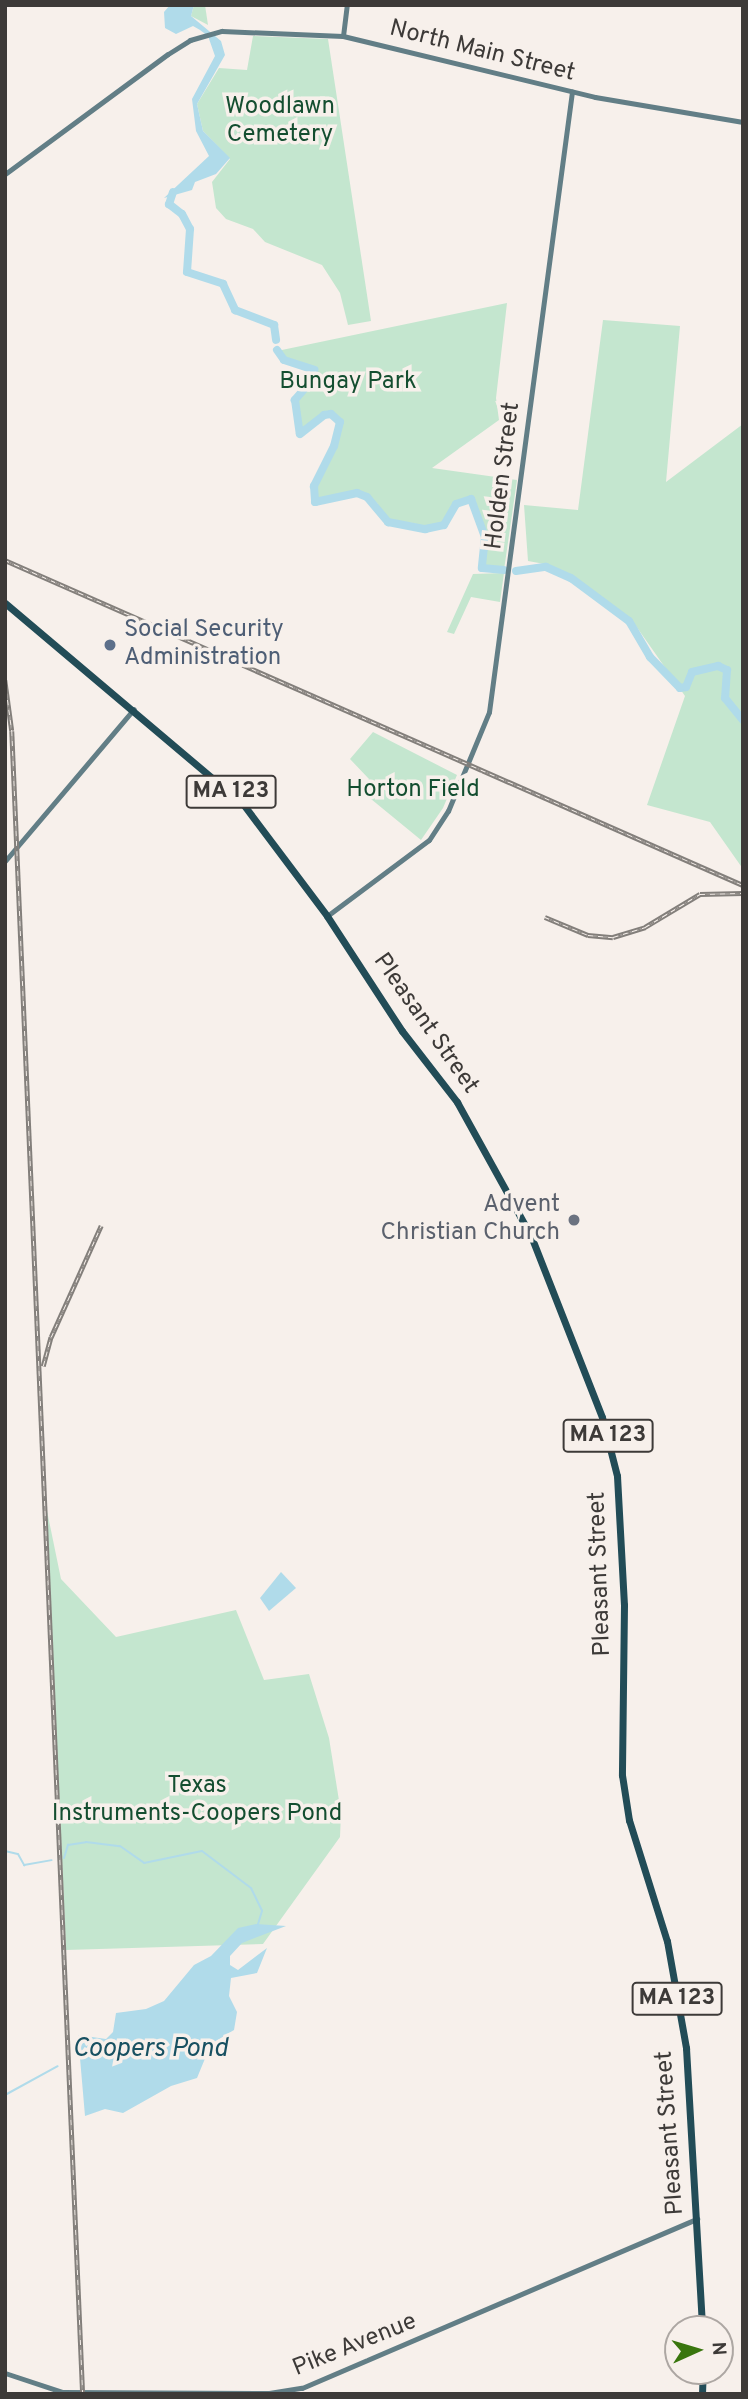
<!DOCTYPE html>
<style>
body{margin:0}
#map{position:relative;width:748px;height:2399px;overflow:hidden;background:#f7f0eb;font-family:Overpass,sans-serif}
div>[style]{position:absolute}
.green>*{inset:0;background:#c4e6cf}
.water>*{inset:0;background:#b0dbea}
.stream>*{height:2px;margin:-1px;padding:0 1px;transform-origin:1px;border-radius:1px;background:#b0dbea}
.river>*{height:8px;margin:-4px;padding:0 4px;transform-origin:4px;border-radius:4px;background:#b0dbea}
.secondary>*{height:5px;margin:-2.5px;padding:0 2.5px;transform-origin:2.5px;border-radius:2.5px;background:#627e86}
.highway>*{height:7px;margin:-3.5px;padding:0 3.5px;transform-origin:3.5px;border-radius:3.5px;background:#224c57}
.rail>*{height:4.5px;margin-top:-2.25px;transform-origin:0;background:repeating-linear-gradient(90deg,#f7f0eb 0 5px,#837f7b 0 10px);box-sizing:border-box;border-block:2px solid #837f7b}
.dots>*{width:19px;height:19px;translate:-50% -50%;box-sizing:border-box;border:4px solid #f7f0eb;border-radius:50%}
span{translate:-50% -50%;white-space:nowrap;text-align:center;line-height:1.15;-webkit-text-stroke:7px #f7f0eb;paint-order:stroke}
.shield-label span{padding:2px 5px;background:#f7f0eb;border:2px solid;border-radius:5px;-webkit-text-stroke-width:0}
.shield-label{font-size:23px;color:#3d3a38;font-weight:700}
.street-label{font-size:24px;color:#3d3a38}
.park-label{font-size:24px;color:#144e30}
.service-label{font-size:24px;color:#4e5e75}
.left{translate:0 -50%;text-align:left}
.worship-label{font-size:24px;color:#5b616d}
.right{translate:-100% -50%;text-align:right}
.water-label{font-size:26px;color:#175061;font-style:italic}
.frame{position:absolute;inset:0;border:7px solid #3d3a38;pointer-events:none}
.north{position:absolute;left:664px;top:2315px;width:70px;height:70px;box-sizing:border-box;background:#f7f0eb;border:2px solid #ada7a3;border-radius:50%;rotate:86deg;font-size:19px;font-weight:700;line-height:28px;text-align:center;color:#3d3a38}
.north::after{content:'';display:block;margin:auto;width:24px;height:32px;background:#39760e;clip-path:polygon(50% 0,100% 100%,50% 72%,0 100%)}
</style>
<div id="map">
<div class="green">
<div style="clip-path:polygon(194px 5px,205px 5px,208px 25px,191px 16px)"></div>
<div style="clip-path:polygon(253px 36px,328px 39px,371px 321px,348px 325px,340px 293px,322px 265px,265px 242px,253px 229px,226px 219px,216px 208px,212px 182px,230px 159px,203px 131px,197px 104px,219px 68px,247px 70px)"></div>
<div style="clip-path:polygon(507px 303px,496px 398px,499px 420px,432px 468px,517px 480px,504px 570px,482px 568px,485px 537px,471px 499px,456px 504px,444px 525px,425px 529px,414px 523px,388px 522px,377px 503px,357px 493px,315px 502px,314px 486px,334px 446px,340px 423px,331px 414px,324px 415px,300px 434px,295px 400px,313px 379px,314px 370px,284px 360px,277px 351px)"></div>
<div style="clip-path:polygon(603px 320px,680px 326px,666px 482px,743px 424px,743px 869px,710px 822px,647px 805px,685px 696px,636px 626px,550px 565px,528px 561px,524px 505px,578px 510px)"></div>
<div style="clip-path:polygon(504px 573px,500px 602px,471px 597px,454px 634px,447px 632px,473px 574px)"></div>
<div style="clip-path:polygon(373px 732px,457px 775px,443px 808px,421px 840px,360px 790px,369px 779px,350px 759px)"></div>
<div style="clip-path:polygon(46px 1506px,61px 1579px,116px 1637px,236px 1610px,264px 1680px,309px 1674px,329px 1738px,341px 1813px,340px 1837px,263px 1944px,66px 1950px)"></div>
</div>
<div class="water">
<div style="clip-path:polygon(170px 5px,194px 5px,191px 16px,221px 41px,225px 55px,197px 104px,203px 131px,230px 158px,216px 174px,195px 182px,192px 190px,164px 198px,209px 156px,196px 131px,192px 99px,215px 56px,208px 36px,200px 30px,193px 26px,176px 34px,165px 28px,164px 12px)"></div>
<div style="clip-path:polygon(281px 1572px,296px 1588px,269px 1611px,260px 1598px)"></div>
<div style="clip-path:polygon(256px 1924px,286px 1926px,242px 1943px,230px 1956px,230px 1965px,238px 1970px,267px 1948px,257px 1973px,231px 1978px,229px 1996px,237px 2012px,234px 2030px,211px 2044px,197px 2078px,171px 2086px,123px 2113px,105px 2109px,85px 2116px,78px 2035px,106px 2039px,113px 2032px,116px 2013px,146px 2009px,164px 2001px,194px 1965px,211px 1956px,238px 1928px)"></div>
</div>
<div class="stream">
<div style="left:5px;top:1851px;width:13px;rotate:13deg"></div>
<div style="left:18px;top:1854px;width:13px;rotate:61deg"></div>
<div style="left:24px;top:1865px;width:28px;rotate:-10deg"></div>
<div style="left:64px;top:1858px;width:14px;rotate:-73deg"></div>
<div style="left:68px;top:1845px;width:18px;rotate:-9deg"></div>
<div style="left:86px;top:1842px;width:34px;rotate:7deg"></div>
<div style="left:120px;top:1846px;width:29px;rotate:35deg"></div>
<div style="left:144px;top:1863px;width:59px;rotate:-11.7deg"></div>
<div style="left:202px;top:1851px;width:61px;rotate:37.1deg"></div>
<div style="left:251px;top:1888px;width:25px;rotate:64deg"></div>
<div style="left:262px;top:1911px;width:14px;rotate:107deg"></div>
<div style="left:5px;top:2095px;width:60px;rotate:-28.7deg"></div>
</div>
<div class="river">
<div style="left:173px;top:192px;width:13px;rotate:108deg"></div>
<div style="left:169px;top:204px;width:16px;rotate:38deg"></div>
<div style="left:182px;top:214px;width:17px;rotate:62deg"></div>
<div style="left:190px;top:229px;width:43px;rotate:94deg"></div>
<div style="left:187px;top:272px;width:38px;rotate:18deg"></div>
<div style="left:223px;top:284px;width:29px;rotate:65deg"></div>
<div style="left:235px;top:310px;width:42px;rotate:21deg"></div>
<div style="left:274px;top:325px;width:15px;rotate:82deg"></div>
<div style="left:277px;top:350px;width:12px;rotate:55deg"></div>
<div style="left:284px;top:360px;width:32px;rotate:18deg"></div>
<div style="left:314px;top:370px;width:9px;rotate:96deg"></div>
<div style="left:313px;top:379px;width:28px;rotate:131deg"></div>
<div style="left:295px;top:400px;width:34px;rotate:82deg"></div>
<div style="left:300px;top:434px;width:31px;rotate:-38deg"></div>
<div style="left:324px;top:415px;width:7px;rotate:-8deg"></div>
<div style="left:331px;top:414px;width:12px;rotate:42deg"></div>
<div style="left:340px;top:422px;width:25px;rotate:104deg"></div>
<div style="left:334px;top:446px;width:45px;rotate:116.6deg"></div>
<div style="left:314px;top:486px;width:16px;rotate:86deg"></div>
<div style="left:315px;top:502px;width:43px;rotate:-12.1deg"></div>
<div style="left:357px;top:493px;width:11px;rotate:22deg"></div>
<div style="left:367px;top:497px;width:33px;rotate:50deg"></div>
<div style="left:388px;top:522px;width:38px;rotate:11deg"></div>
<div style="left:425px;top:529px;width:19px;rotate:-12deg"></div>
<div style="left:444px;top:525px;width:24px;rotate:-60deg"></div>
<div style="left:456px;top:504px;width:16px;rotate:-18deg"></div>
<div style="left:471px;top:499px;width:40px;rotate:69.8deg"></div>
<div style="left:485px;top:537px;width:31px;rotate:96deg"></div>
<div style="left:482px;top:568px;width:22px;rotate:5deg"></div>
<div style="left:516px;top:571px;width:30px;rotate:-8deg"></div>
<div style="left:546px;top:567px;width:27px;rotate:24deg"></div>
<div style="left:571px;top:578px;width:72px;rotate:36.6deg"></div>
<div style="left:629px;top:621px;width:42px;rotate:59.7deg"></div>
<div style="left:650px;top:657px;width:43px;rotate:45.9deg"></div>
<div style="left:680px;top:688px;width:6px;rotate:-9deg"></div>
<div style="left:686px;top:687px;width:16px;rotate:-68deg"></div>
<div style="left:692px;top:672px;width:27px;rotate:-13deg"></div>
<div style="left:718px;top:666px;width:10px;rotate:24deg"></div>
<div style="left:727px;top:670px;width:28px;rotate:94deg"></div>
<div style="left:725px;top:698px;width:28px;rotate:51deg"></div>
</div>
<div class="secondary">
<div style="left:343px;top:36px;width:31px;rotate:-83deg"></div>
<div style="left:5px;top:174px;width:202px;rotate:-36.4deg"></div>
<div style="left:168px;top:54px;width:26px;rotate:-32deg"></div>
<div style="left:190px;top:40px;width:33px;rotate:-16deg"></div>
<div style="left:222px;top:31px;width:121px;rotate:2.4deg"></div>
<div style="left:343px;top:36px;width:259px;rotate:13.6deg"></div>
<div style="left:595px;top:97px;width:150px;rotate:9.6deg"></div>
<div style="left:5px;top:861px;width:199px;rotate:-49.7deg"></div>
<div style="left:327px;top:916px;width:127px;rotate:-36.7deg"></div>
<div style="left:429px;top:840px;width:35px;rotate:-57deg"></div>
<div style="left:448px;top:811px;width:107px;rotate:-67.5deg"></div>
<div style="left:489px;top:712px;width:626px;rotate:-82.38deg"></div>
<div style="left:5px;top:2373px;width:60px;rotate:18.4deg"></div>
<div style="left:62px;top:2392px;width:207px;rotate:0.3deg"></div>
<div style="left:269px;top:2393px;width:33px;rotate:-9deg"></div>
<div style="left:302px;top:2388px;width:430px;rotate:-23.2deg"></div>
</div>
<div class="highway">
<div style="left:5px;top:603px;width:312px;rotate:40.2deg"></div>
<div style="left:243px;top:804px;width:140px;rotate:53.1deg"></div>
<div style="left:327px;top:916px;width:137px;rotate:56.9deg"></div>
<div style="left:402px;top:1031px;width:90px;rotate:52.2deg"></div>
<div style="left:457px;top:1102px;width:153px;rotate:61.1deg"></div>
<div style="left:531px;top:1236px;width:194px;rotate:68.6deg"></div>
<div style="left:602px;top:1417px;width:61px;rotate:75.7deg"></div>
<div style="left:617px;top:1476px;width:129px;rotate:86.9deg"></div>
<div style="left:624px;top:1605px;width:170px;rotate:90.7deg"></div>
<div style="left:622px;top:1775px;width:46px;rotate:81.2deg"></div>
<div style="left:629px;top:1820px;width:127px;rotate:72.6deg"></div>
<div style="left:667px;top:1941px;width:109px;rotate:79.9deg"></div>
<div style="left:686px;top:2048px;width:281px;rotate:86.7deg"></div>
<div style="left:702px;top:2394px;width:23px;rotate:-88deg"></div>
</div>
<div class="rail">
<div style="left:5px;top:560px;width:806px;rotate:23.77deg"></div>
<div style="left:5px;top:680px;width:51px;rotate:82.2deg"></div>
<div style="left:12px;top:731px;width:1665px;rotate:87.56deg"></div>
<div style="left:545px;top:917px;width:47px;rotate:22.7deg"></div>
<div style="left:588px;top:935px;width:25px;rotate:5deg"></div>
<div style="left:613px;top:937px;width:34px;rotate:-17deg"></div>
<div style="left:645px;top:927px;width:64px;rotate:-31deg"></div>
<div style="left:700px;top:894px;width:43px;rotate:-1.3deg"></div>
<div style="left:43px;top:1366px;width:30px;rotate:-75deg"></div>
<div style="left:51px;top:1337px;width:122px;rotate:-65.8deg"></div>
</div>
<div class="dots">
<div style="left:110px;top:645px;background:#5c6f8a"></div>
<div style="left:574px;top:1220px;background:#6b7280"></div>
</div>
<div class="shield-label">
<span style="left:231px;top:792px">MA 123</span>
<span style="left:608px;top:1436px">MA 123</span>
<span style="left:677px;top:1999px">MA 123</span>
</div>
<div class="street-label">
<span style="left:482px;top:52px;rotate:14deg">North Main Street</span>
<span style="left:504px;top:476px;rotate:-83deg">Holden Street</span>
<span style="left:425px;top:1024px;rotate:55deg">Pleasant Street</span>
<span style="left:601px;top:1574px;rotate:-92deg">Pleasant Street</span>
<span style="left:671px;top:2133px;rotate:-94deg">Pleasant Street</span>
<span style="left:355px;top:2346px;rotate:-22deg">Pike Avenue</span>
</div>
<div class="park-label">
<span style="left:280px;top:122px">Woodlawn<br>Cemetery</span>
<span style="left:348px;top:383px">Bungay Park</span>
<span style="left:413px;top:791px">Horton Field</span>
<span style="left:197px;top:1801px">Texas<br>Instruments-Coopers Pond</span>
</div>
<div class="service-label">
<span class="left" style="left:124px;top:645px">Social Security<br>Administration</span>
</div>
<div class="worship-label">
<span class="right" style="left:560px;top:1220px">Advent<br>Christian Church</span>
</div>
<div class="water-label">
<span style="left:150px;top:2050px">Coopers Pond</span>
</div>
<div class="frame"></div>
<div class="north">N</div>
</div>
